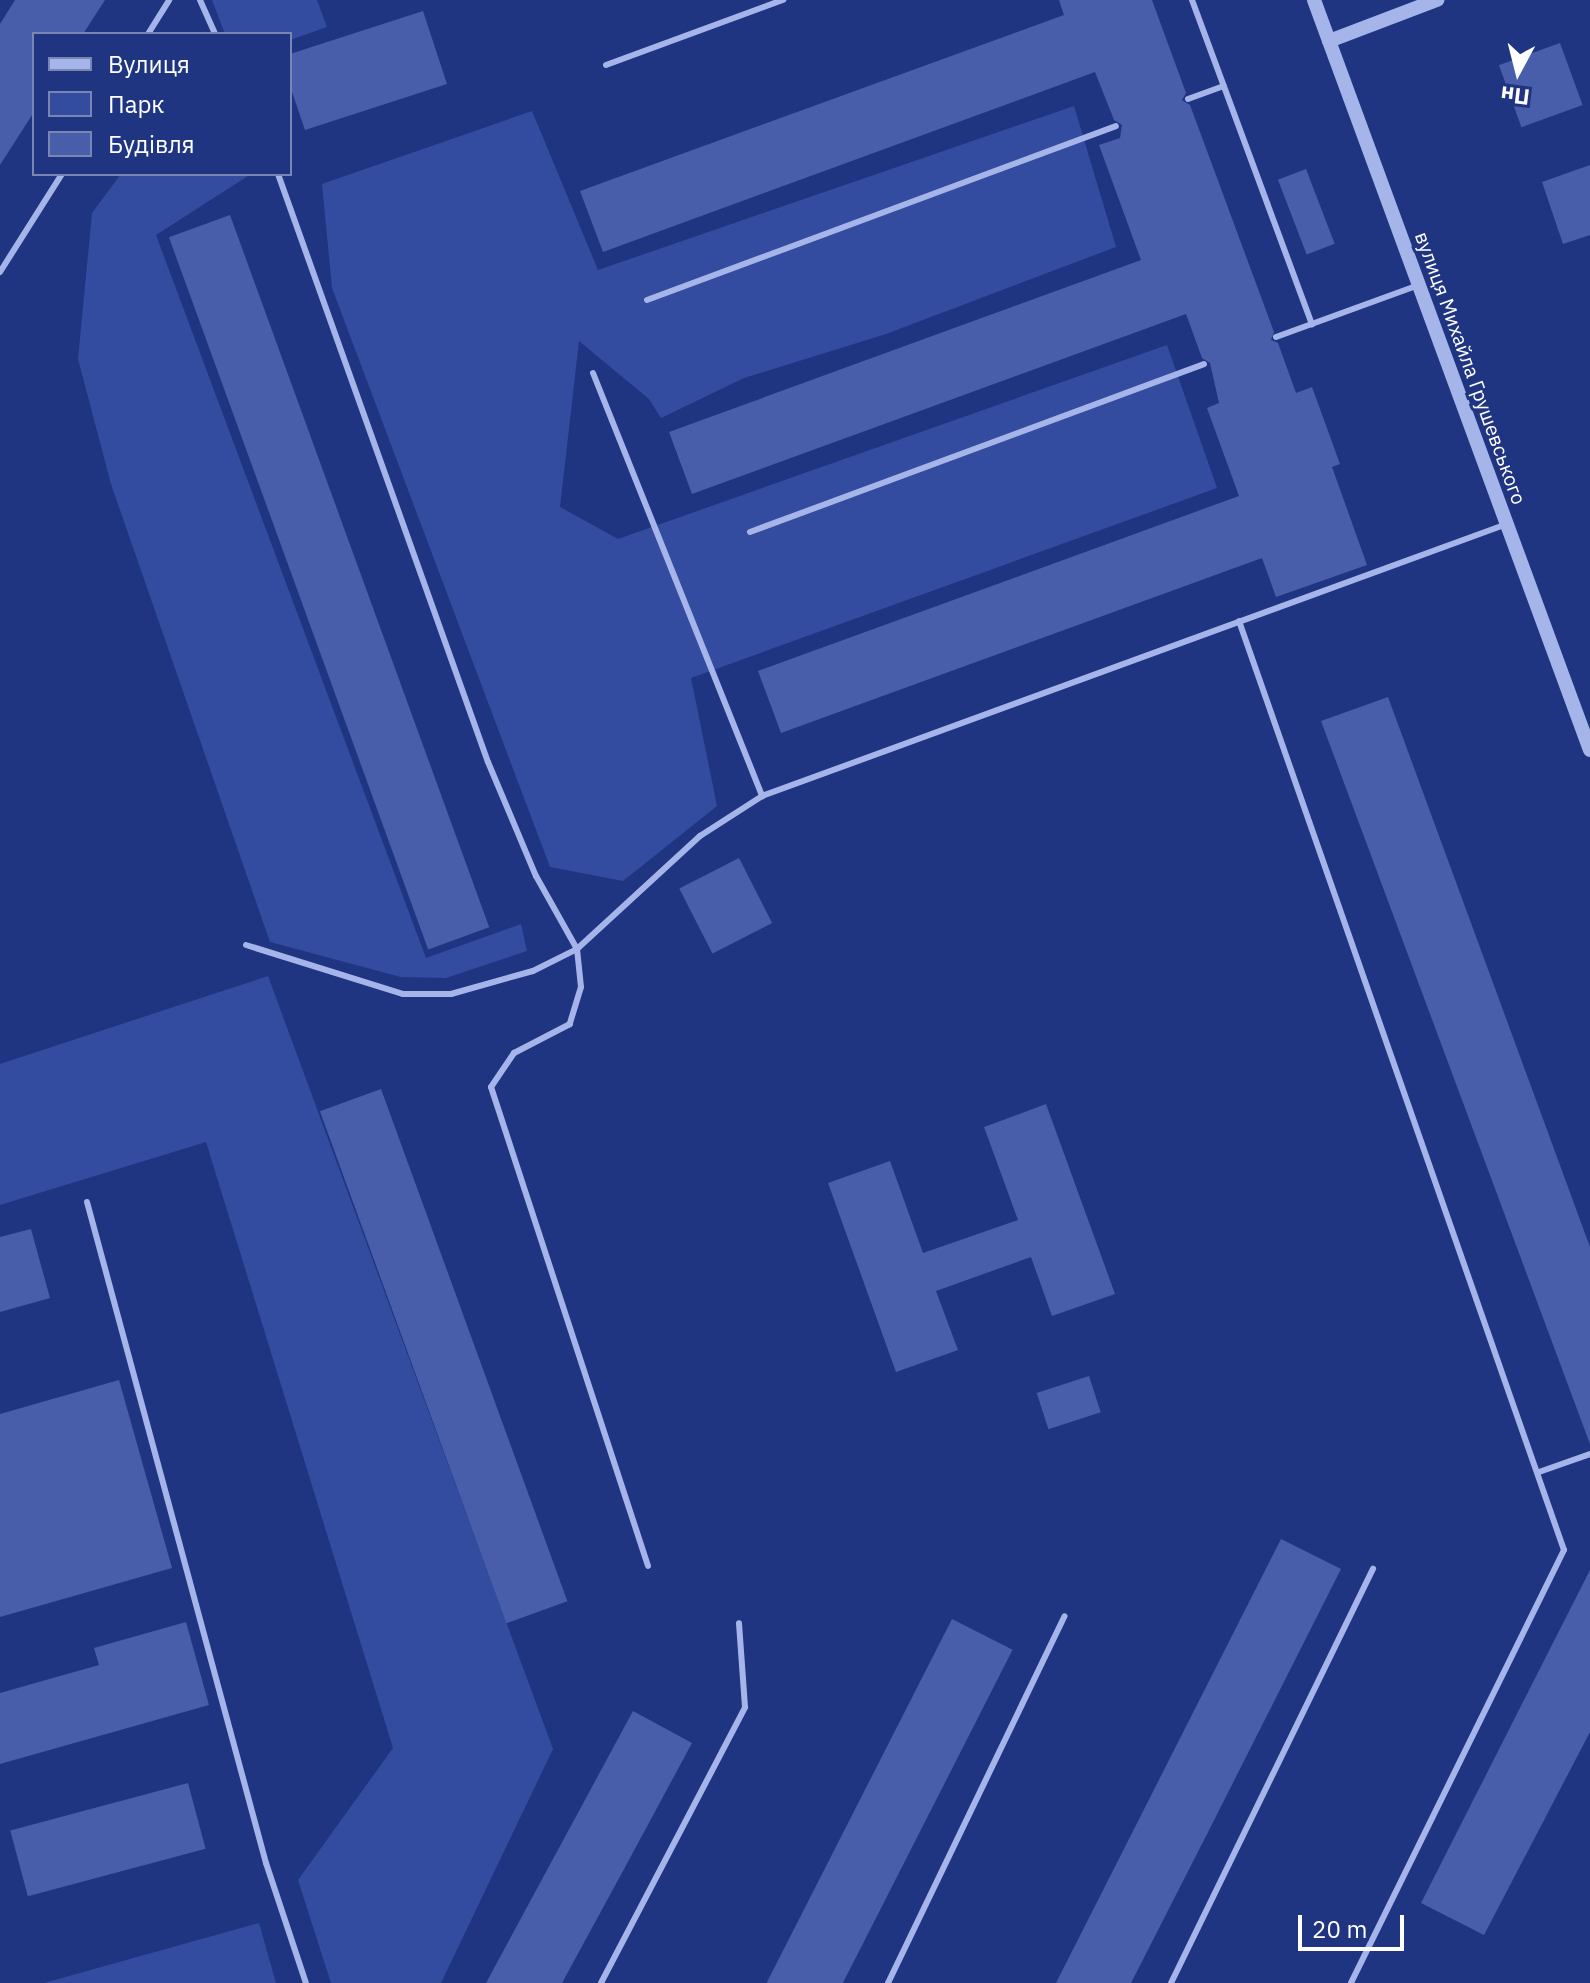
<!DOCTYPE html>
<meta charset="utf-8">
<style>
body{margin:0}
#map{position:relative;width:1590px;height:1983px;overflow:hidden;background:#1f3582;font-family:"IBM Plex Sans",sans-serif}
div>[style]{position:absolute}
.green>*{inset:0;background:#334ca0}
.building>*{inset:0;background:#485eab;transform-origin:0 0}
.service>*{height:6px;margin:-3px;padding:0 3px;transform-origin:3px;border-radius:3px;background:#a6b5e9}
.tertiary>*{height:14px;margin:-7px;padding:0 7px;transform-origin:7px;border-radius:7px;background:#a6b5e9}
span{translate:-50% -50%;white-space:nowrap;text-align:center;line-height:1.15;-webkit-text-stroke:6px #1f3582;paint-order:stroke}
.street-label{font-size:20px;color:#fff}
.legend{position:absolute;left:32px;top:32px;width:260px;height:144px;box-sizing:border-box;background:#1f3582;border:2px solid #7986b4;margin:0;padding:10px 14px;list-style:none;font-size:24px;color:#fff}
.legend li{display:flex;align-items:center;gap:16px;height:40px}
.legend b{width:40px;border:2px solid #7986b4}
.north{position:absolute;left:1478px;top:32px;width:80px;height:80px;-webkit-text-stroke:6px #1f3582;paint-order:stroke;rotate:187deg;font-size:22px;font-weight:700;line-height:32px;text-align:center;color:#fff}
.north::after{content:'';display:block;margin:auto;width:28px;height:36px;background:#fff;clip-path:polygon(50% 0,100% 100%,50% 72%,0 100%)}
.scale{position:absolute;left:1298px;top:1915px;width:106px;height:36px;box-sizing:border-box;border:4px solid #fff;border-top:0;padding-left:10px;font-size:24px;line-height:28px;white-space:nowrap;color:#fff;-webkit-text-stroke:6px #1f3582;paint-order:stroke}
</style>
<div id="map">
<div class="green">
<div style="clip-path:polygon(212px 0,317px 0,327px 27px,290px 40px,290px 34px,225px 34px)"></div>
<div style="clip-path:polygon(1074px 106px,1116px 247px,886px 334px,744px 378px,661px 418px,649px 399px,579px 341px,560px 507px,618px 539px,1167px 345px,1217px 488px,691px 678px,717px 806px,623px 881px,550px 867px,332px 288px,322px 184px,532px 111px,598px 270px)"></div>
<div style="clip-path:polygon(121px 174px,251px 174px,156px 235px,426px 958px,521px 924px,527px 951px,446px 978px,401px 977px,270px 942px,111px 484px,78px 359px,92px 213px)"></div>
<div style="clip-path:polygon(268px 976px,553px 1749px,441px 1983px,331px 1983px,298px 1880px,393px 1748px,206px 1142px,0 1205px,0 1064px)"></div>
<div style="clip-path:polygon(259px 1923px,276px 1983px,44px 1983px)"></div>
</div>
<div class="building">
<div style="clip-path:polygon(15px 0,105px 0,83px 34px,34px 34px,34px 112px,0 165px,0 24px)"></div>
<div style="clip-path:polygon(1059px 0,1152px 0,1186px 93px,1182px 100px,1190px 105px,1274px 332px,1271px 340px,1278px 343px,1296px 393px,1312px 387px,1340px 464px,1332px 467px,1367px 565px,1276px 597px,1262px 558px,781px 733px,758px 671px,1239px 496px,1207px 408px,1219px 403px,1210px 363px,1202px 358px,1186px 314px,692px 494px,669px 432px,1141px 260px,1099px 145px,1120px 138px,1122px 125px,1114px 120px,1095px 72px,603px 252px,580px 191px,1064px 15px)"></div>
<div style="clip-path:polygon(423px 11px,447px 84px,305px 130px,290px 86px,290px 54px)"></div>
<div style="left:1560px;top:43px;width:66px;height:65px;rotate:70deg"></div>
<div style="clip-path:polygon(1590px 165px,1590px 235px,1563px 244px,1542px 182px)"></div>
<div style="left:1306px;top:169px;width:80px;height:30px;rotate:69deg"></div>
<div style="left:230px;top:215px;width:758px;height:65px;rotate:70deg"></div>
<div style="clip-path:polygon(1388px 697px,1590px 1247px,1590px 1444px,1321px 721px)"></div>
<div style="left:739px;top:858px;width:73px;height:67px;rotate:63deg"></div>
<div style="left:381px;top:1089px;width:545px;height:65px;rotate:70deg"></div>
<div style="clip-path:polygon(1046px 1104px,1115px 1294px,1052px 1316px,1031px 1257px,936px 1291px,958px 1350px,896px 1372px,828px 1183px,890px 1161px,923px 1253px,1018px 1220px,984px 1127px)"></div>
<div style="clip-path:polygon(31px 1229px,50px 1298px,0 1312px,0 1237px)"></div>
<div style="left:1089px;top:1376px;width:38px;height:55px;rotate:72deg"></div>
<div style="clip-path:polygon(119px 1380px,172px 1568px,0 1617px,0 1414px)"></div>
<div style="clip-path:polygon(1281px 1539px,1341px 1569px,1203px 1842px,1131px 1983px,1056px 1983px)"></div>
<div style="clip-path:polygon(1590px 1570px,1590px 1732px,1484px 1935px,1421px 1903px)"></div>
<div style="left:952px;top:1619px;width:68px;height:408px;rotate:27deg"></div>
<div style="clip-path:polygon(186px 1622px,209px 1705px,0 1764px,0 1693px,99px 1665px,94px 1648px)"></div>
<div style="clip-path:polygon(633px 1711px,692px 1743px,623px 1871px,562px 1983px,486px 1983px)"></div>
<div style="left:188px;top:1783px;width:68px;height:184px;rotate:75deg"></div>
</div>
<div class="service">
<div style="left:200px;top:0;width:37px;rotate:66deg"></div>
<div style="left:1192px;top:0;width:346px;rotate:69.7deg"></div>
<div style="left:148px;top:34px;width:40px;rotate:-58deg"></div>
<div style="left:606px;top:65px;width:189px;rotate:-20.2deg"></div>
<div style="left:1188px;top:99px;width:38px;rotate:-20deg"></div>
<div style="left:278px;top:174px;width:624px;rotate:70.35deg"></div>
<div style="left:488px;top:762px;width:124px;rotate:67.2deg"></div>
<div style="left:536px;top:876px;width:84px;rotate:60.7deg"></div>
<div style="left:577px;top:949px;width:38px;rotate:84deg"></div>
<div style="left:581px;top:987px;width:39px;rotate:107deg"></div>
<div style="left:570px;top:1024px;width:63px;rotate:152.6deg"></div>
<div style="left:514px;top:1053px;width:41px;rotate:124.1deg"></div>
<div style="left:491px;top:1087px;width:504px;rotate:71.85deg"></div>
<div style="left:0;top:272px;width:116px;rotate:-57.7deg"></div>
<div style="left:647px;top:300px;width:500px;rotate:-20.35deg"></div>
<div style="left:1276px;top:337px;width:152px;rotate:-20deg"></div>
<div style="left:593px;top:373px;width:456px;rotate:68.2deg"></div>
<div style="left:750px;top:532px;width:484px;rotate:-20.3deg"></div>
<div style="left:1239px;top:621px;width:984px;rotate:70.72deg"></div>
<div style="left:1564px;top:1550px;width:483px;rotate:116.2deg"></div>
<div style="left:246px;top:945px;width:164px;rotate:17.3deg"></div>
<div style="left:403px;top:994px;width:48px"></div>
<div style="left:451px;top:994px;width:85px;rotate:-15.7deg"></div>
<div style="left:533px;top:971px;width:49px;rotate:-26.6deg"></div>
<div style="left:577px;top:949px;width:167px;rotate:-42.6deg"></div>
<div style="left:700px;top:836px;width:74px;rotate:-32.8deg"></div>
<div style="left:762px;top:796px;width:793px;rotate:-20.06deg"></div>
<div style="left:87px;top:1202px;width:685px;rotate:74.85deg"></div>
<div style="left:266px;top:1863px;width:126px;rotate:71.6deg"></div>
<div style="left:1539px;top:1472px;width:54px;rotate:-19.4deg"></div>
<div style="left:601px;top:1983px;width:311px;rotate:-62.4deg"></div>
<div style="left:745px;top:1707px;width:84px;rotate:-94.1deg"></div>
<div style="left:888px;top:1983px;width:407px;rotate:-64.3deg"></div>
<div style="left:1171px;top:1983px;width:461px;rotate:-64deg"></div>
</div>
<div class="tertiary">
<div style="left:1314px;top:0;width:799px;rotate:69.8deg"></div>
<div style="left:1329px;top:41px;width:116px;rotate:-20.8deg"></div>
</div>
<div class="street-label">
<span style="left:1471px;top:368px;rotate:70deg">вулиця Михайла Грушевського</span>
</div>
<ul class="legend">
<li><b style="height:10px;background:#a6b5e9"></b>Вулиця</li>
<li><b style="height:22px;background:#334ca0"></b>Парк</li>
<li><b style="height:22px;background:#485eab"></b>Будівля</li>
</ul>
<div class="north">Пн</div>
<div class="scale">20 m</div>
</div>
